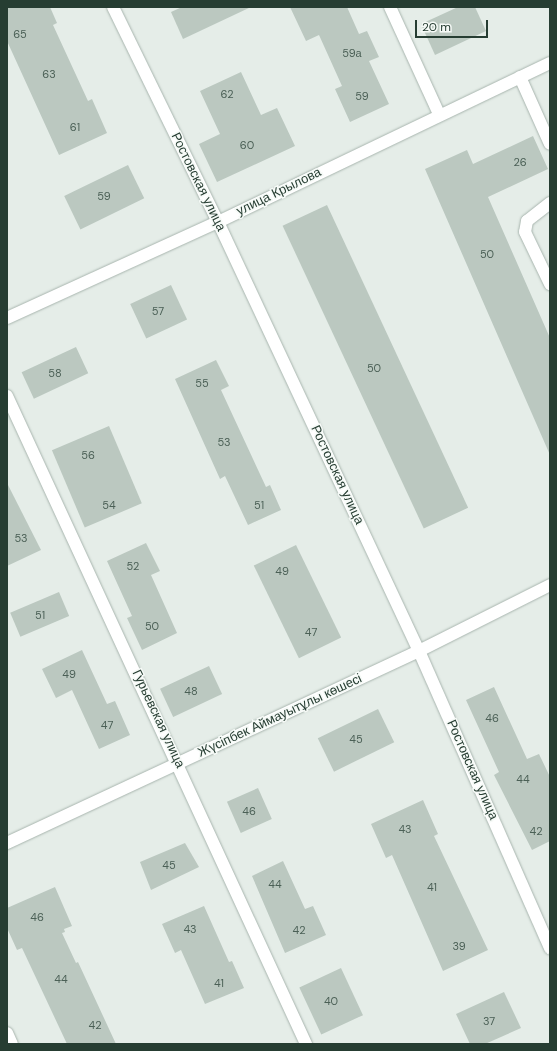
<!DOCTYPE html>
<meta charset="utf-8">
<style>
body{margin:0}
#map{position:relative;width:557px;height:1051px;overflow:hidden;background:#e5ede8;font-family:"DM Sans",sans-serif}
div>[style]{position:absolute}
.building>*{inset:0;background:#bbc8c0;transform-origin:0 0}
.roads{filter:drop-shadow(0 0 1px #a8b5ae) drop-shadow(0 0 1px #a8b5ae)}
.lane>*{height:12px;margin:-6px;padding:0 6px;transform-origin:6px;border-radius:6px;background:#fff}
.street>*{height:12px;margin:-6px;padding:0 6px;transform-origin:6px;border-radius:6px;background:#fff}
.secondary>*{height:12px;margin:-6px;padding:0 6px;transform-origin:6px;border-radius:6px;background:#fff}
span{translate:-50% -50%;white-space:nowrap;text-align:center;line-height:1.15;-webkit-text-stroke:3px #f6faf7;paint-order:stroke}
.number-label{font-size:11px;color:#4b6056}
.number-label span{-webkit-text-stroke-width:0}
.street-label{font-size:13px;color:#263d32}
.frame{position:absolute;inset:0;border:8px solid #263d32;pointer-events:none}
.scale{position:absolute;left:415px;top:20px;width:73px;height:18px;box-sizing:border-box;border:2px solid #263d32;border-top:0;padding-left:5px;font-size:12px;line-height:14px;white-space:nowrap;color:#263d32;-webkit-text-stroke:3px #f6faf7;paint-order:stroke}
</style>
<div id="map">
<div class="building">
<div style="clip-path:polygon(7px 7px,50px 7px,57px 23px,53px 25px,88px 101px,92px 99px,107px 133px,59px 155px,7px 41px)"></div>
<div style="clip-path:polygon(182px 7px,251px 7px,183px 39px,171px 12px)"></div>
<div style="clip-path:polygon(290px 7px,347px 7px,359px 34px,367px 31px,379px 57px,369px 61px,389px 104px,350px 122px,335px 89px,342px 86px,319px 35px,306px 41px)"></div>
<div style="clip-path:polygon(458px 7px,475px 7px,486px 31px,435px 55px,421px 24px)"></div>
<div style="clip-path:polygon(241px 72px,261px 115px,277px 108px,295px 146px,217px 182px,199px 144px,220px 134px,200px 91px)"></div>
<div style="clip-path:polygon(533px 136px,548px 169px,488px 197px,550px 338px,550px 455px,425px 169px,467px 150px,473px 164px)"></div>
<div style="left:128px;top:165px;width:37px;height:71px;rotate:64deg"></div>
<div style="left:327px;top:205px;width:334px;height:49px;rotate:65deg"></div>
<div style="left:171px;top:285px;width:38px;height:45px;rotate:65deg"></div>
<div style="left:76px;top:347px;width:29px;height:60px;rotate:65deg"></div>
<div style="clip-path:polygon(216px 360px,229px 386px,221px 390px,266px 487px,270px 485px,281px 510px,248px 525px,225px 476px,220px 479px,175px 379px)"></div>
<div style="left:109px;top:426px;width:84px;height:62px;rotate:67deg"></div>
<div style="clip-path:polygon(7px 483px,41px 550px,7px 566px)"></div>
<div style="clip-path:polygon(146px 543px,160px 571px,151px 575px,177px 633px,142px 650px,127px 618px,132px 616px,107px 561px)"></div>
<div style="left:296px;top:545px;width:103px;height:47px;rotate:64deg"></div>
<div style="left:59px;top:592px;width:26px;height:53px;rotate:67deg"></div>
<div style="clip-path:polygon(82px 650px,107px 704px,115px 701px,130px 735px,99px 749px,72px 690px,56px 698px,42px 669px)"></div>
<div style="left:209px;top:666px;width:31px;height:54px;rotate:65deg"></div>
<div style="clip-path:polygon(494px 687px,527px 759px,539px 754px,550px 777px,550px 841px,532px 850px,494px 775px,499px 772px,466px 700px)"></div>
<div style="left:378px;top:709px;width:37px;height:67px;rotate:64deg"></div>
<div style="left:258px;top:788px;width:34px;height:34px;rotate:66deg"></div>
<div style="clip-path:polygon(423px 800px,438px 834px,434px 836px,488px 950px,443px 971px,392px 855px,386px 858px,371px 824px)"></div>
<div style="clip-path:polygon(185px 843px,199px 867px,151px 890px,140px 862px)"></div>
<div style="clip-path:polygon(283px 861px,305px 909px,313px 906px,326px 935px,285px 953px,252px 876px)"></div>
<div style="clip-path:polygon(55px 887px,72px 926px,64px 929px,65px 932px,62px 933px,76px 963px,78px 962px,116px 1044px,67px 1044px,22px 948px,17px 950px,7px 928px,7px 908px)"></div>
<div style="clip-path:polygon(204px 906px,229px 962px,232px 961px,244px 988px,205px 1004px,181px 950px,175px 953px,162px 924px)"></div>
<div style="left:341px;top:968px;width:52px;height:46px;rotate:65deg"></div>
<div style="clip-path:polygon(504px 992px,521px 1028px,485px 1044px,470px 1044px,456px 1014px)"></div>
</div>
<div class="roads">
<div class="lane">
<div style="left:520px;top:77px;width:73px;rotate:65.9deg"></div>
<div style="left:550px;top:203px;width:29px;rotate:142deg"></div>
<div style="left:527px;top:221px;width:11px;rotate:100deg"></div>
<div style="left:525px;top:232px;width:58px;rotate:64.3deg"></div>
</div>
<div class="street">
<div style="left:113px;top:7px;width:239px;rotate:64deg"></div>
<div style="left:218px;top:222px;width:474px;rotate:64.9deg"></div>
<div style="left:419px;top:651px;width:325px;rotate:66.2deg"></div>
<div style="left:390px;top:7px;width:118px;rotate:65.4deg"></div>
<div style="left:7px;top:318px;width:232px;rotate:-24.5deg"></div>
<div style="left:218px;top:222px;width:368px;rotate:-25.6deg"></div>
<div style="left:7px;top:396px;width:714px;rotate:65.23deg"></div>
<div style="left:7px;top:1033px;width:12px;rotate:66deg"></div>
</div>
<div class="secondary">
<div style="left:7px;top:843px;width:455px;rotate:-25deg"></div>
<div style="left:419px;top:651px;width:147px;rotate:-26.7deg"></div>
</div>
</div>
<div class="number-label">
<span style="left:20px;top:34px">65</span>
<span style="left:352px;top:53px">59а</span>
<span style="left:49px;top:74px">63</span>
<span style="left:227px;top:94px">62</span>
<span style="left:362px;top:96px">59</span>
<span style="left:75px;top:127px">61</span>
<span style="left:247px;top:145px">60</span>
<span style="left:520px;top:162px">26</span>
<span style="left:104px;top:196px">59</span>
<span style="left:487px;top:254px">50</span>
<span style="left:158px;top:311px">57</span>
<span style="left:374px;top:368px">50</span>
<span style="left:55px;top:373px">58</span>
<span style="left:202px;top:383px">55</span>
<span style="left:224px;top:442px">53</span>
<span style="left:88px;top:455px">56</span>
<span style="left:109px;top:505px">54</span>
<span style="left:259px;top:505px">51</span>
<span style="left:21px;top:538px">53</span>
<span style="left:133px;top:566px">52</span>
<span style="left:282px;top:571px">49</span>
<span style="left:40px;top:615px">51</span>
<span style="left:152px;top:626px">50</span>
<span style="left:311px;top:632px">47</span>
<span style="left:69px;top:674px">49</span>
<span style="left:191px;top:691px">48</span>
<span style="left:492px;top:718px">46</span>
<span style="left:107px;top:725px">47</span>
<span style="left:356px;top:739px">45</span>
<span style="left:523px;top:779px">44</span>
<span style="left:249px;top:811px">46</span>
<span style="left:405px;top:829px">43</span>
<span style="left:536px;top:831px">42</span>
<span style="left:169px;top:865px">45</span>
<span style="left:275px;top:884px">44</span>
<span style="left:432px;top:887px">41</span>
<span style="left:37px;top:917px">46</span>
<span style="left:190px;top:929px">43</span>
<span style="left:299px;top:930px">42</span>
<span style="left:459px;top:946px">39</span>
<span style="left:61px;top:979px">44</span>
<span style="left:219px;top:983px">41</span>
<span style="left:331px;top:1001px">40</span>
<span style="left:489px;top:1021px">37</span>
<span style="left:95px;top:1025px">42</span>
</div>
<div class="street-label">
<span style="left:198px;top:182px;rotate:64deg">Ростовская улица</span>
<span style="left:279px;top:192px;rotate:-26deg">улица Крылова</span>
<span style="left:337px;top:475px;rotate:65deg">Ростовская улица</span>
<span style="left:280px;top:716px;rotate:-25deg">Жүсіпбек Аймауытұлы көшесі</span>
<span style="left:158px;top:719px;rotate:65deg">Гурьевская улица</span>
<span style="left:472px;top:770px;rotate:66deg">Ростовская улица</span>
</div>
<div class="frame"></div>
<div class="scale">20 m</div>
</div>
